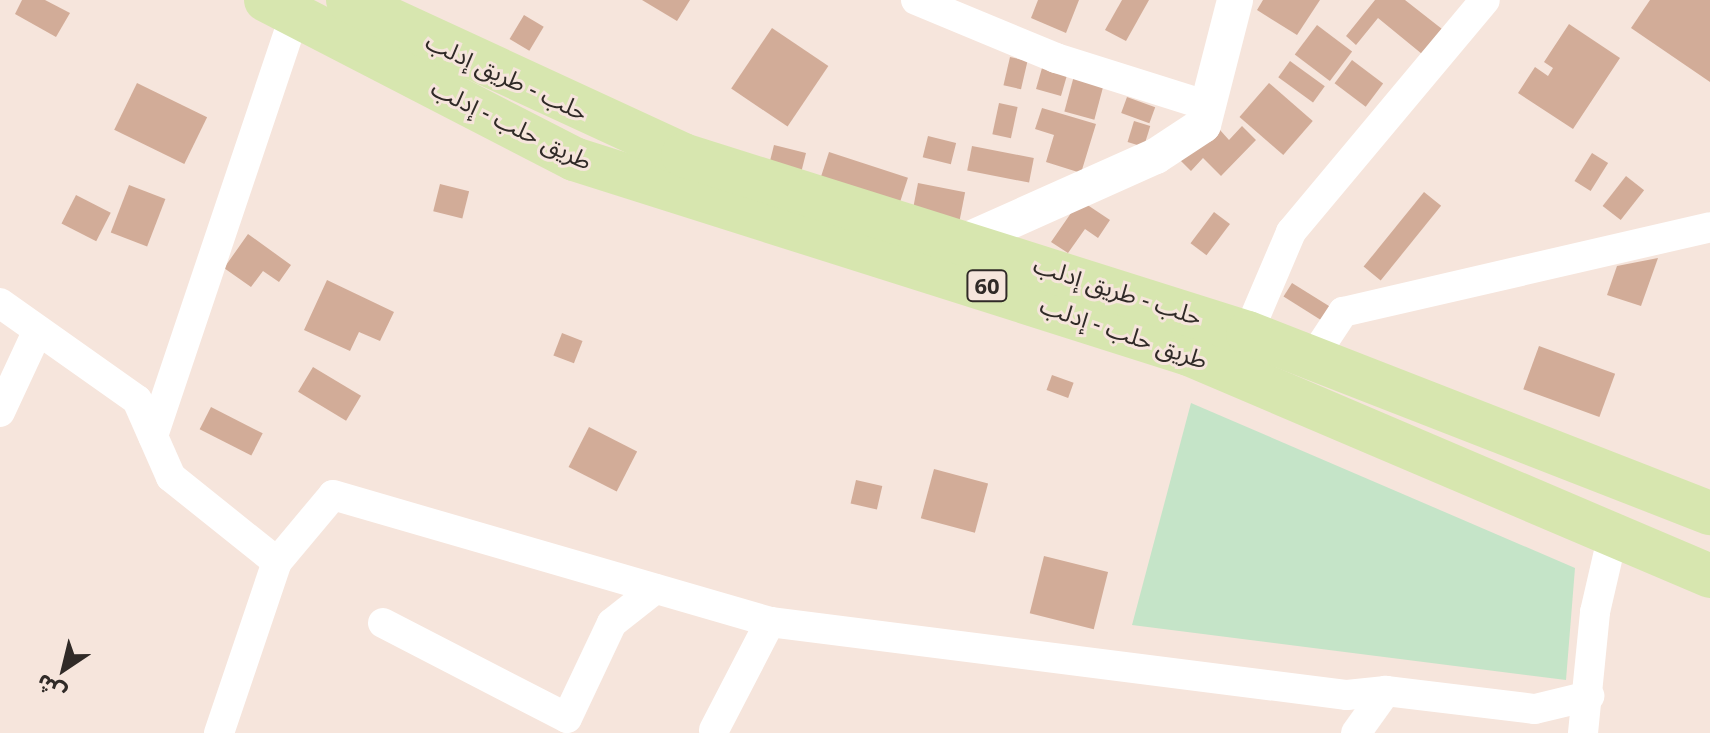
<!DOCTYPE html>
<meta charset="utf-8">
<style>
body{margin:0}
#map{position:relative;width:1710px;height:733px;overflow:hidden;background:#f6e5dc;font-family:"Noto Sans","Noto Sans Arabic",sans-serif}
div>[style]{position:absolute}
.green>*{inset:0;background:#c5e4c8}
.building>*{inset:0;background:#d2ac98;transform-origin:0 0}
.minor>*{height:30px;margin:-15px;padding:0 15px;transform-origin:15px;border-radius:15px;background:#fff}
.tertiary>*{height:36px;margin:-18px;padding:0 18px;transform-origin:18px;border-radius:18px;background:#fff}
.trunk>*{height:44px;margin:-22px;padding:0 22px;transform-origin:22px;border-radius:22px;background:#d7e6af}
span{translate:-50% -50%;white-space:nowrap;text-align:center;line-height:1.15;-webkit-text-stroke:6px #f6e5dc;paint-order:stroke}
.shield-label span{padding:2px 6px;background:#f6e5dc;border:2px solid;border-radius:6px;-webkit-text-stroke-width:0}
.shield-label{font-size:22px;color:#302a27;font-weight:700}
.street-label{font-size:24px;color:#302a27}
.north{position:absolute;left:24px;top:629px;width:80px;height:80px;-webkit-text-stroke:6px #f6e5dc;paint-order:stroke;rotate:215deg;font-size:22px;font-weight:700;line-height:32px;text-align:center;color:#302a27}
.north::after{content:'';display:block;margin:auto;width:28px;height:36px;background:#302a27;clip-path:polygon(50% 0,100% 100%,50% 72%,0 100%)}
</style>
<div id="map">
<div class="green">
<div style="clip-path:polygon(1191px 403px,1575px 568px,1566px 680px,1132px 625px)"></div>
</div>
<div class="building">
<div style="clip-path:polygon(22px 0,45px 0,70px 13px,56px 37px,15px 14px)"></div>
<div style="clip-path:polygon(642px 0,690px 0,677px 21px)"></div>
<div style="clip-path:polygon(1038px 0,1079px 0,1066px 33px,1031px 18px)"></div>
<div style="clip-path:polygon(1122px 0,1149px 0,1126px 41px,1105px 30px)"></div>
<div style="clip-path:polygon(1263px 0,1320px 0,1297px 35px,1257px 10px)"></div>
<div style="clip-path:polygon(1375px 0,1405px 0,1442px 29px,1422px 54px,1378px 18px,1356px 45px,1346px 36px)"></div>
<div style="clip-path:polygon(1650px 0,1710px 0,1710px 82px,1631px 28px)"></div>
<div style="left:524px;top:15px;width:23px;height:28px;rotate:31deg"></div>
<div style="clip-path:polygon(1569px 24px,1620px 58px,1573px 129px,1518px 93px,1535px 67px,1548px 76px,1553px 68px,1544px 62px)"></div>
<div style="left:1317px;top:25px;width:44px;height:37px;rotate:37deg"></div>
<div style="left:772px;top:28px;width:68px;height:73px;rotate:34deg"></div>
<div style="left:1010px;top:57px;width:18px;height:29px;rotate:13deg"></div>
<div style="left:1352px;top:60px;width:39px;height:29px;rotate:37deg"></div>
<div style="left:1044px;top:61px;width:26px;height:29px;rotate:16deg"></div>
<div style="left:1290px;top:61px;width:43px;height:20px;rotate:36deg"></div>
<div style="left:1075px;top:72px;width:31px;height:41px;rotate:15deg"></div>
<div style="left:137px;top:83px;width:78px;height:52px;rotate:26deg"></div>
<div style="left:1269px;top:83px;width:58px;height:45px;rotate:41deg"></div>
<div style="left:1127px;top:97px;width:30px;height:17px;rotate:20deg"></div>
<div style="left:999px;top:103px;width:19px;height:32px;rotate:12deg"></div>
<div style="clip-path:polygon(1042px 108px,1096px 124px,1081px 173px,1046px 162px,1054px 135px,1035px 129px)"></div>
<div style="left:1134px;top:121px;width:17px;height:22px;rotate:17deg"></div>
<div style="clip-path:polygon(1242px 126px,1256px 140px,1221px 176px,1203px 158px,1191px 171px,1179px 159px,1220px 130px,1229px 140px)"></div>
<div style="left:928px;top:136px;width:29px;height:22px;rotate:14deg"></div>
<div style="left:774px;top:145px;width:33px;height:21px;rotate:14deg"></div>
<div style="left:972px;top:146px;width:63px;height:25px;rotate:11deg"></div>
<div style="left:829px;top:152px;width:83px;height:31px;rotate:18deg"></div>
<div style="left:1592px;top:153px;width:19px;height:33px;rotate:32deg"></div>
<div style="left:1626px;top:176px;width:23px;height:38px;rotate:38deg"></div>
<div style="left:918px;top:183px;width:48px;height:30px;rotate:11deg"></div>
<div style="left:440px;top:184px;width:30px;height:28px;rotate:14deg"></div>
<div style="left:129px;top:185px;width:39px;height:51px;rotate:21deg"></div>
<div style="left:1424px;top:192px;width:22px;height:96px;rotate:39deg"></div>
<div style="left:76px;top:195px;width:39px;height:32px;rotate:27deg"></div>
<div style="clip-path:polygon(1080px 200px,1110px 220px,1098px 238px,1085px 229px,1068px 253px,1051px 242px)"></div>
<div style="left:1214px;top:212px;width:20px;height:39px;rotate:37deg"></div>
<div style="clip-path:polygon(248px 234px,291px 265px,279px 282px,263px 271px,251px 287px,224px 268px)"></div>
<div style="clip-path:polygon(1658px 258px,1641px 306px,1607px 295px,1617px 266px)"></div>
<div style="clip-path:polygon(327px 280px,394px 312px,380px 341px,359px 332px,350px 351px,304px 330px)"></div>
<div style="left:1292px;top:283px;width:45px;height:16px;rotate:32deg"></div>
<div style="left:562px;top:333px;width:22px;height:24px;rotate:21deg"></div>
<div style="left:1539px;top:346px;width:81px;height:46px;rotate:20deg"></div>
<div style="left:313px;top:367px;width:56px;height:29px;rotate:31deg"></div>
<div style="left:1052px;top:375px;width:23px;height:16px;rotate:20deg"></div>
<div style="left:211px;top:407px;width:58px;height:25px;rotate:27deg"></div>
<div style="left:589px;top:427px;width:54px;height:45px;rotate:27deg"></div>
<div style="left:934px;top:469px;width:56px;height:51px;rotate:15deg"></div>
<div style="left:856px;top:480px;width:27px;height:24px;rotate:13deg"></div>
<div style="left:1044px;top:556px;width:66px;height:59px;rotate:14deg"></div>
</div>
<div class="minor">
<div style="left:916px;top:0;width:152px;rotate:22.5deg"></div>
<div style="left:1056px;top:58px;width:159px;rotate:17.5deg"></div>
<div style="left:0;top:303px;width:168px;rotate:35.3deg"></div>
<div style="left:137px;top:400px;width:84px;rotate:66.2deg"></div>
<div style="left:171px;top:477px;width:136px;rotate:38.7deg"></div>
<div style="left:277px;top:562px;width:87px;rotate:-50.1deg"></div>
<div style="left:333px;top:495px;width:455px;rotate:16.2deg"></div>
<div style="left:770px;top:622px;width:582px;rotate:7.21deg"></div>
<div style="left:1347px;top:695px;width:39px;rotate:-6deg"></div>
<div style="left:1386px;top:691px;width:150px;rotate:6.9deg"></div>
<div style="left:1535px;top:709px;width:56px;rotate:-13.5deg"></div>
<div style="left:1248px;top:333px;width:110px;rotate:-66.9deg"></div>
<div style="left:1291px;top:232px;width:302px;rotate:-50.1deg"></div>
<div style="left:1314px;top:356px;width:53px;rotate:-56.6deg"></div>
<div style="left:1343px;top:312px;width:377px;rotate:-13deg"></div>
<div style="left:0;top:412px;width:90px;rotate:-65.1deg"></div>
<div style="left:153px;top:436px;width:444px;rotate:-71.4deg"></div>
<div style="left:383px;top:623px;width:207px;rotate:27.3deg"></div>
<div style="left:567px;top:718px;width:105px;rotate:-64.7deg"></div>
<div style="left:612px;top:623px;width:55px;rotate:-38.3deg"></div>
<div style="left:714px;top:730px;width:122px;rotate:-62.6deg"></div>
<div style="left:219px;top:733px;width:181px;rotate:-71.3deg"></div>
<div style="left:1356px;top:733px;width:52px;rotate:-54.5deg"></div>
<div style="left:1583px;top:733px;width:122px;rotate:-84.3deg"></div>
<div style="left:1595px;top:612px;width:80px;rotate:-77deg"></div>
</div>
<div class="tertiary">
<div style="left:968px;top:240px;width:206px;rotate:-24.1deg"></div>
<div style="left:1156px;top:156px;width:56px;rotate:-33.4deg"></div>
<div style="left:1203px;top:125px;width:129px;rotate:-75.6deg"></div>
</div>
<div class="trunk">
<div style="left:266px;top:0;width:347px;rotate:27.3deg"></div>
<div style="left:574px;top:159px;width:645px;rotate:17.59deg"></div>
<div style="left:1189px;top:354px;width:566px;rotate:23.08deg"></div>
<div style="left:348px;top:0;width:369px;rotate:24.8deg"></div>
<div style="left:683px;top:155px;width:592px;rotate:17.49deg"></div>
<div style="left:1248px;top:333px;width:496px;rotate:21.3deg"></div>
</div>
<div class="shield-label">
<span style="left:987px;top:286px">60</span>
</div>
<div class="street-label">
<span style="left:507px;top:76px;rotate:25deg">حلب - طريق إدلب</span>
<span style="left:512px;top:124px;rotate:26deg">طريق حلب - إدلب</span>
<span style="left:1118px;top:290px;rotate:18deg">حلب - طريق إدلب</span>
<span style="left:1124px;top:332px;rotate:19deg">طريق حلب - إدلب</span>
</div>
<div class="north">ش</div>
</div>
